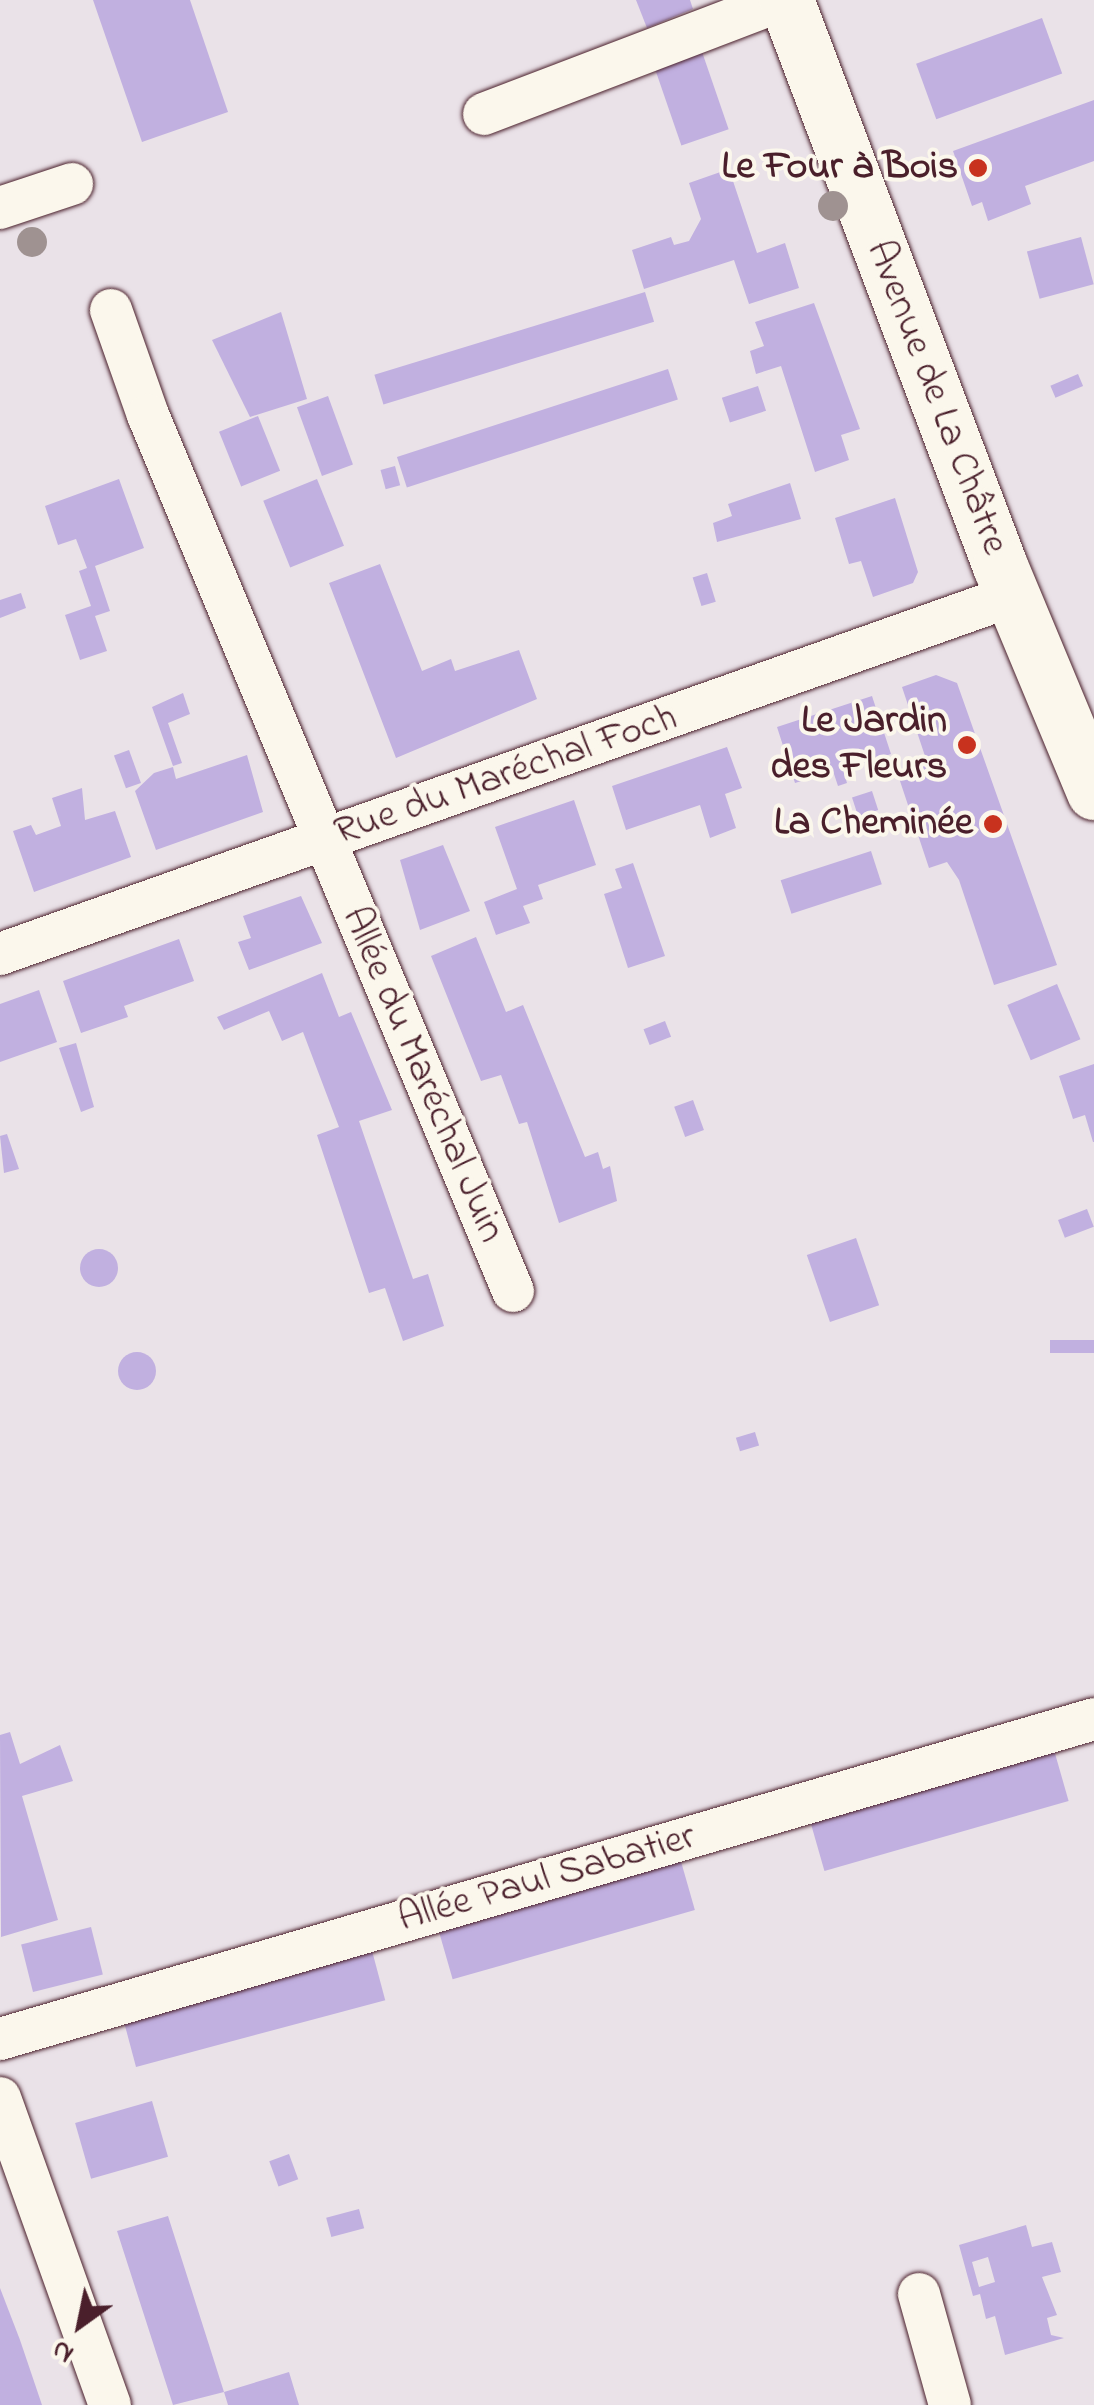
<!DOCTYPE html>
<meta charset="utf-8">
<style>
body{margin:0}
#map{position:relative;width:1094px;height:2405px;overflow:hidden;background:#eae2e8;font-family:"Indie Flower",sans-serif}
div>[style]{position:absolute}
.building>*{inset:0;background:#c1b0e0;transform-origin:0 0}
.round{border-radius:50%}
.roads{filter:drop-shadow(0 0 2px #4a1f2b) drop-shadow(0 0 2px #4a1f2b)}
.minor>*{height:42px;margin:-21px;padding:0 21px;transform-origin:21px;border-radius:21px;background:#fbf7ec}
.major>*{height:55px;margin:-27.5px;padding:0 27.5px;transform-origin:27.5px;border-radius:27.5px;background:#fbf7ec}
.trees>*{width:30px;height:30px;margin:-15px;border-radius:50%;background:#9f9291}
.dots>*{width:28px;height:28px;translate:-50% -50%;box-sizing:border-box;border:5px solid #fbf7ec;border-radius:50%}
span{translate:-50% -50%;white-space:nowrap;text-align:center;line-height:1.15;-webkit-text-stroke:8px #fbf7ec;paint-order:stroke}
.poi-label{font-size:40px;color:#4a1f2b;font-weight:700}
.right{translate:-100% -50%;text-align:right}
.street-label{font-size:40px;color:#4a1f2b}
.north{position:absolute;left:30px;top:2275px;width:100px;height:100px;-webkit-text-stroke:8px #fbf7ec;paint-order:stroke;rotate:213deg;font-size:28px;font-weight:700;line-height:40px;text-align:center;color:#4a1f2b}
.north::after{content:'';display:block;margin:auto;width:35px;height:45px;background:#4a1f2b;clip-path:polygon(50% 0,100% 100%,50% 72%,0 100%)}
</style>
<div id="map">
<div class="building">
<div style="clip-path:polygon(93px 0,190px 0,228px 112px,142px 142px)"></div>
<div style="clip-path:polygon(636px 0,690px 0,693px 9px,647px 28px)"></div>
<div style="left:1042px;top:18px;width:59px;height:134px;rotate:70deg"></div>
<div style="left:700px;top:46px;width:88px;height:50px;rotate:71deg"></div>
<div style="clip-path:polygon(1094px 100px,1094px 161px,1025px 186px,1031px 204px,988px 221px,982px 202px,972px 206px,953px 151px)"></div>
<div style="clip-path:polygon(729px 169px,757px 253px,785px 243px,799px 288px,749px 304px,734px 260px,644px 289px,632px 250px,671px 237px,674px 245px,689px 241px,701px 219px,689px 183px)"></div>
<div style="left:1081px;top:237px;width:49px;height:56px;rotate:75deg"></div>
<div style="left:645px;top:292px;width:31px;height:283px;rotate:73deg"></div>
<div style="clip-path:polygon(814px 303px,860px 429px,841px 435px,849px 460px,815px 472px,781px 366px,756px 374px,750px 351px,764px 346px,755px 322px)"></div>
<div style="clip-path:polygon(281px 312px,307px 399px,250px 417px,212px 340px)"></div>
<div style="left:668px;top:369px;width:32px;height:285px;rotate:72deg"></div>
<div style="left:1078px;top:374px;width:13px;height:30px;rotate:67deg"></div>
<div style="left:758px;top:386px;width:26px;height:38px;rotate:72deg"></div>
<div style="left:328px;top:396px;width:73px;height:33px;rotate:70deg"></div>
<div style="left:258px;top:416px;width:59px;height:42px;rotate:68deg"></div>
<div style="left:395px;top:466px;width:20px;height:15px;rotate:75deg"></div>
<div style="clip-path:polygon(119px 479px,144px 548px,95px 566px,110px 611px,95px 616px,107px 651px,80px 660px,65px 615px,91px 606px,79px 571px,87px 568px,76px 539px,58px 545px,45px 506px)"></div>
<div style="left:317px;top:479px;width:72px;height:58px;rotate:68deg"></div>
<div style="clip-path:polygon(790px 483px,801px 519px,717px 542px,713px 523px,732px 516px,728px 504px)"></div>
<div style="clip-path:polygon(895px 498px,918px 572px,913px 583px,873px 597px,861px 561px,849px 564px,835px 518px)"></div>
<div style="clip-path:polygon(380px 564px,422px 671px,451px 659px,455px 671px,519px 650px,537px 699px,396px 758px,329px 583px)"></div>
<div style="left:707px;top:573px;width:30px;height:15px;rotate:73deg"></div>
<div style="clip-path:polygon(21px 593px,26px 608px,0 618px,0 600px)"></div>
<div style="clip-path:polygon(936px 675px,957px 683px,1057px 965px,994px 985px,959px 880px,947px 862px,929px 868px,897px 772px,927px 762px,902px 687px)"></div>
<div style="clip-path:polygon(183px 693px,190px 714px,168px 723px,182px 763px,173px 766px,152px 707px)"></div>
<div style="clip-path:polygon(872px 696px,891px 754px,843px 770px,847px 783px,838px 786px,833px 771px,795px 783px,777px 727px)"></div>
<div style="clip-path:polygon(727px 747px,742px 788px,725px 794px,736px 828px,710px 838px,700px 805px,626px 830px,612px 786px)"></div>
<div style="left:129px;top:750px;width:35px;height:16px;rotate:70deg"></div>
<div style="clip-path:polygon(247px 755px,263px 812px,156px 850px,135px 791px,154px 773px,173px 767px,176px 779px)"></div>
<div style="clip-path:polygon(82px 788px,85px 820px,115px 811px,131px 857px,34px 892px,13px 831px,31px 825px,36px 835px,61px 826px,52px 798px)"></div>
<div style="left:872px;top:791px;width:20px;height:21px;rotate:72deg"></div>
<div style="clip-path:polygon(574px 800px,596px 865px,538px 885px,543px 899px,523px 906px,530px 923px,496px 935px,484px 902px,517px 889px,495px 827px)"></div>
<div style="clip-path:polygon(443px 845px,470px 911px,420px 930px,400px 860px)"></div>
<div style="left:871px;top:851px;width:35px;height:95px;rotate:72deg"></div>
<div style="clip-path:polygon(633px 863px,665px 956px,628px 968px,604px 894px,622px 888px,615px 869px)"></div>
<div style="clip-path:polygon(301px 896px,322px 943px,249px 970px,238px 942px,251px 938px,243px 916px)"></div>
<div style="clip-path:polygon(476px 937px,506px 1012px,523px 1005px,585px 1157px,598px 1152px,603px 1169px,610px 1166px,617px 1201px,559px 1223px,527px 1122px,519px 1124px,501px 1075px,481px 1081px,431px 956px)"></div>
<div style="clip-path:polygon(179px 939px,194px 981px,124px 1006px,128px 1017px,81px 1033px,63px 981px)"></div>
<div style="clip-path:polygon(322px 973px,339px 1017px,351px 1012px,392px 1110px,359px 1121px,413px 1279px,428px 1274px,444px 1326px,403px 1341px,385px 1288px,369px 1293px,317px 1135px,339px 1127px,303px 1032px,282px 1041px,269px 1011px,224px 1030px,217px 1017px)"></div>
<div style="left:1057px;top:984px;width:60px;height:54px;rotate:67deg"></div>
<div style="clip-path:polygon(39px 990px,57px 1042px,0 1062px,0 1004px)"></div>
<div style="left:665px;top:1021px;width:17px;height:23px;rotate:69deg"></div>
<div style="clip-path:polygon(76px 1043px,94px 1107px,81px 1112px,59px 1048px)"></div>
<div style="clip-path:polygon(1094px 1064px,1094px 1142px,1093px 1142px,1085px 1115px,1073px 1119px,1059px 1076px)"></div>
<div style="left:693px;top:1100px;width:32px;height:20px;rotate:70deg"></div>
<div style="clip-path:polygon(7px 1134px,19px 1169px,4px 1173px,0 1136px)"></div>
<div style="left:1087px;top:1209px;width:19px;height:31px;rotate:69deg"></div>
<div style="left:856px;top:1238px;width:71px;height:52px;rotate:71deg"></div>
<div class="round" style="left:80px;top:1249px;width:38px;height:38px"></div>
<div style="left:1094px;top:1340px;width:13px;height:44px;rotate:90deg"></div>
<div class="round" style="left:118px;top:1352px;width:38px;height:38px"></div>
<div style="left:755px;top:1432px;width:14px;height:20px;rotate:73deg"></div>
<div style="clip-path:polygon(10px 1732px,20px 1764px,60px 1745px,73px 1781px,22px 1796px,58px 1920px,1px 1937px,0 1735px)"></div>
<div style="left:1054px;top:1750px;width:53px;height:254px;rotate:74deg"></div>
<div style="left:680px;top:1858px;width:54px;height:252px;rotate:74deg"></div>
<div style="left:91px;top:1927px;width:49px;height:72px;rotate:76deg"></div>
<div style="left:371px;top:1947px;width:55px;height:258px;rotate:75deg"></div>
<div style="left:152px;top:2101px;width:58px;height:80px;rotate:74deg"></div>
<div style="left:289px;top:2154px;width:27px;height:21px;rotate:70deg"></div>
<div style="left:359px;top:2209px;width:20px;height:34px;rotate:75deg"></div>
<div style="clip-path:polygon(168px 2216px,224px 2392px,289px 2372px,299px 2405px,228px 2405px,224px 2392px,173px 2405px,117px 2231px)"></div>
<div style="clip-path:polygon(evenodd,1026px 2225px,1032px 2247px,1052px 2242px,1061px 2272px,1042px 2277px,1057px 2315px,1047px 2318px,1051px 2335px,1064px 2338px,1005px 2355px,995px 2316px,986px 2319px,980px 2294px,973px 2296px,959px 2245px,1026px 2225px,988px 2257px,995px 2282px,979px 2287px,972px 2262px,988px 2257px)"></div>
<div style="clip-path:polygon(0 2288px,20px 2340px,42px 2405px,0 2405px)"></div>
</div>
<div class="roads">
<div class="minor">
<div style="left:484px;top:114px;width:319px;rotate:-20.9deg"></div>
<div style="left:0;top:208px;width:76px;rotate:-18.4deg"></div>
<div style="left:111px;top:310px;width:111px;rotate:70.6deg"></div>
<div style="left:148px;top:415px;width:949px;rotate:67.38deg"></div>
<div style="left:0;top:954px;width:1073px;rotate:-19.5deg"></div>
<div style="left:0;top:2039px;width:1140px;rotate:-16.3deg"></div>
<div style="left:0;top:2098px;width:326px;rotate:70.3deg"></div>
<div style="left:919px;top:2294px;width:115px;rotate:74.4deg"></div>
</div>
<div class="major">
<div style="left:786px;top:0;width:605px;rotate:69.29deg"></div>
<div style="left:1000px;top:566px;width:245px;rotate:67.4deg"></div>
</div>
</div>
<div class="trees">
<div style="left:833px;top:206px"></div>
<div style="left:32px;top:242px"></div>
</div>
<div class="dots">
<div style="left:978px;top:168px;background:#c8321e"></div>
<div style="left:967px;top:745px;background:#c8321e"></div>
<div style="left:993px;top:824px;background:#c8321e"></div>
</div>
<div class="poi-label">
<span class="right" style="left:958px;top:168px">Le Four à Bois</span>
<span class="right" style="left:947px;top:745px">Le Jardin<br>des Fleurs</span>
<span class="right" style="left:973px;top:824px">La Cheminée</span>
</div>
<div class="street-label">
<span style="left:936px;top:398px;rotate:69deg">Avenue de La Châtre</span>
<span style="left:506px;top:776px;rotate:-19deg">Rue du Maréchal Foch</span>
<span style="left:422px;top:1075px;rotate:67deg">Allée du Maréchal Juin</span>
<span style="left:547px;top:1879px;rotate:-16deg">Allée Paul Sabatier</span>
</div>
<div class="north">N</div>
</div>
